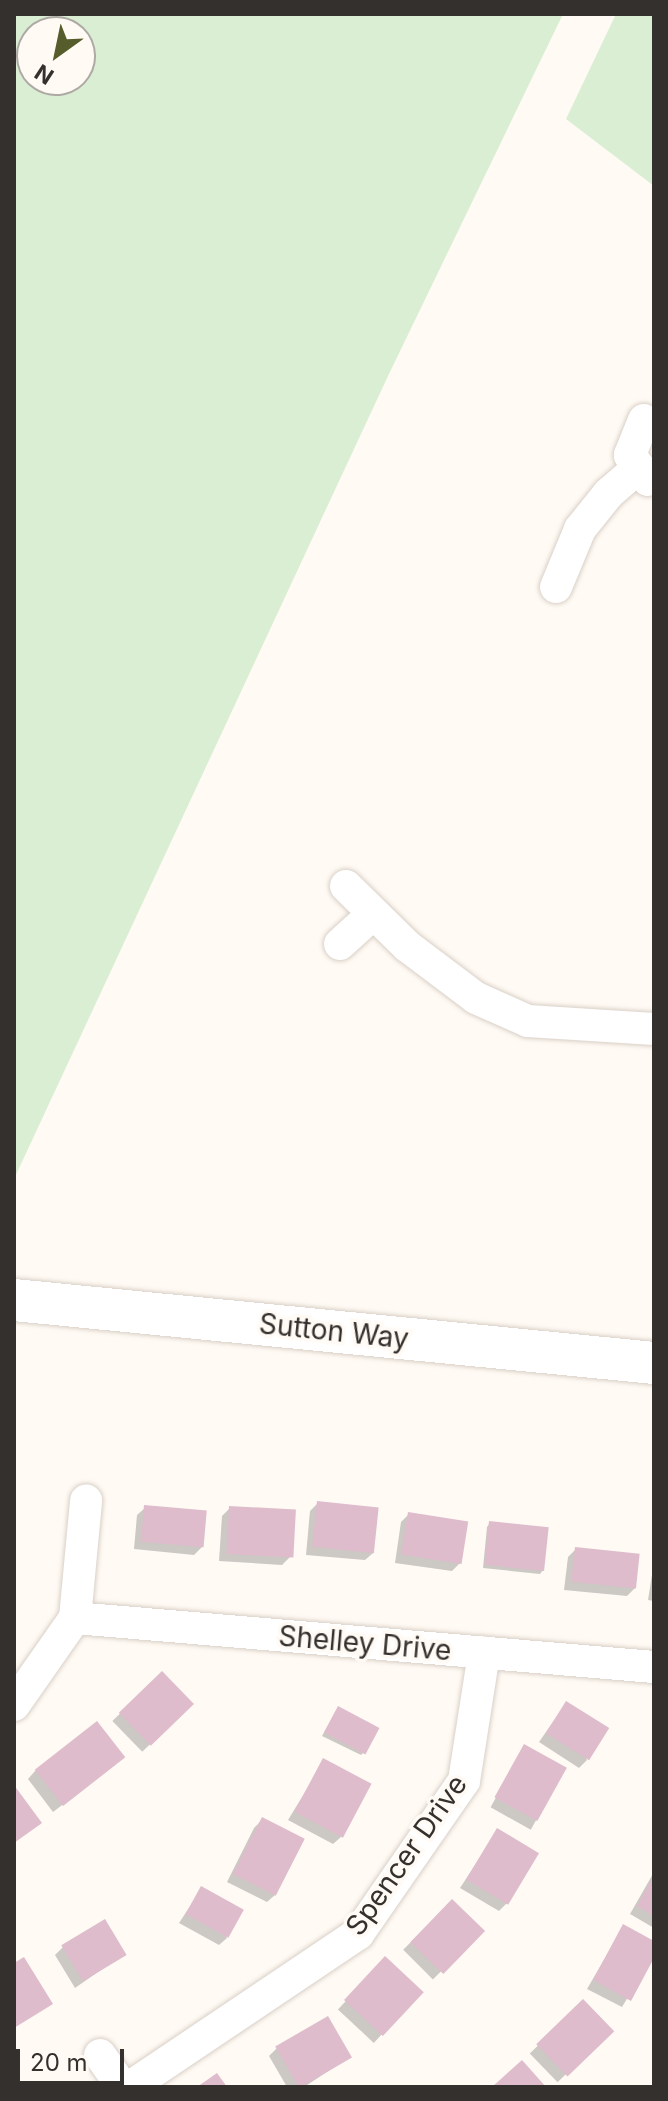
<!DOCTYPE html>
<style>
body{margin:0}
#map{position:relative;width:668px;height:2101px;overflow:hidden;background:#fffaf4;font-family:Inter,sans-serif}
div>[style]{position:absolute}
.green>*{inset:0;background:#daeed4}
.shadow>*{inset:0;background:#0003;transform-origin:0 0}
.building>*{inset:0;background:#debccc;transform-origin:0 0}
.roads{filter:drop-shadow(0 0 2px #d9d0c7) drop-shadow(0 0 2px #d9d0c7)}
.minor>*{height:32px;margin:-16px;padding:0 16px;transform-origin:16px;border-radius:16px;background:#fff}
.tertiary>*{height:42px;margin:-21px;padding:0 21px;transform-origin:21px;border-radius:21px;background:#fff}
span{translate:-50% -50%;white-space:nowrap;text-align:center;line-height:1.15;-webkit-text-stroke:7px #fffaf4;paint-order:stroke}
.street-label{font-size:28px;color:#34302d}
.frame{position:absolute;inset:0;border:16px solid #34302d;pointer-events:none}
.north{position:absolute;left:16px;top:16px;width:80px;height:80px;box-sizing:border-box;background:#fffaf4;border:2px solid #aea9a4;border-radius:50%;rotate:213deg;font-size:22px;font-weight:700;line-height:32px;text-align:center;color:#34302d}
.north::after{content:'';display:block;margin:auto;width:28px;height:36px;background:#565c2b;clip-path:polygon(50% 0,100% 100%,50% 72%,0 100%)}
.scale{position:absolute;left:16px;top:2049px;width:108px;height:36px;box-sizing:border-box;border:4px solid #34302d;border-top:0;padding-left:10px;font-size:24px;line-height:28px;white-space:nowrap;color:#34302d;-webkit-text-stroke:6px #fffaf4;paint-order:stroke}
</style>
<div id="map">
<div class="green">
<div style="clip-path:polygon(evenodd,14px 14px,563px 14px,388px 376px,14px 1179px,14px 14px,32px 32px,80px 32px,80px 80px,32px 80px,32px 32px)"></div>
<div style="clip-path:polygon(616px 14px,654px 14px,654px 186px,566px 119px)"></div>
</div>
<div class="shadow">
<div style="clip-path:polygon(318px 1503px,373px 1553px,365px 1560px,306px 1555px,310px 1511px)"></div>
<div style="clip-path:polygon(145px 1508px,202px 1547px,194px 1555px,134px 1549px,137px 1515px)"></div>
<div style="clip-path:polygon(230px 1508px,290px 1557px,282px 1565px,219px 1561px,222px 1516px)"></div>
<div style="clip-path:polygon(409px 1514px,460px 1563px,452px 1571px,395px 1563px,401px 1522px)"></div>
<div style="clip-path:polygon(490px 1523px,543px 1570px,540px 1574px,483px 1568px,487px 1527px)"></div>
<div style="clip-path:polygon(576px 1549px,635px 1588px,627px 1596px,564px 1590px,568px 1557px)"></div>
<div style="clip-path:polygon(654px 1562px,654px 1601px,648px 1600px)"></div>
<div style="left:162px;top:1673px;width:43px;height:69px;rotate:46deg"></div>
<div style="clip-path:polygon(566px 1703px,587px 1760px,579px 1768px,539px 1742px)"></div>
<div style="clip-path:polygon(338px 1708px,364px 1752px,361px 1755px,322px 1736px)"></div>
<div style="left:524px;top:1747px;width:46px;height:69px;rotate:29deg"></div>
<div style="clip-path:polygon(324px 1761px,341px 1837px,333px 1844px,288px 1820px)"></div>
<div style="clip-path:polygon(115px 1765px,53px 1812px,28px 1779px,35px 1771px)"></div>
<div style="clip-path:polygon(262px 1820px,275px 1895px,267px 1902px,227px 1882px,254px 1828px)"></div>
<div style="clip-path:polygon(497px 1831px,507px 1903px,499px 1911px,460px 1888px)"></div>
<div style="clip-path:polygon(654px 1872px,654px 1928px,630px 1914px)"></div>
<div style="clip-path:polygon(202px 1888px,227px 1938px,219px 1945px,179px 1923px)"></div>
<div style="left:452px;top:1901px;width:42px;height:69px;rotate:45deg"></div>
<div style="clip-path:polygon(623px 1927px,654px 1943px,654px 1954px,622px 2007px,587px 1989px)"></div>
<div style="clip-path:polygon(63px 1947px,124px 1954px,75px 1988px,55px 1955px)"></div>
<div style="left:385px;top:1959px;width:49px;height:69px;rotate:43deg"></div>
<div style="left:583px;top:2002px;width:40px;height:74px;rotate:46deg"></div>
<div style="clip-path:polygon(277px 2048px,350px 2057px,304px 2087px,287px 2087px,269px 2056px)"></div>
</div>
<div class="building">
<div style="left:317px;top:1501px;width:62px;height:46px;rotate:6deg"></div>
<div style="left:144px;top:1505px;width:63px;height:37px;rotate:5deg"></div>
<div style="left:229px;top:1506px;width:67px;height:48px;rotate:3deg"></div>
<div style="left:408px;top:1512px;width:61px;height:43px;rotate:9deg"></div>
<div style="left:489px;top:1521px;width:60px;height:44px;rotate:6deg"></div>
<div style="left:575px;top:1547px;width:65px;height:35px;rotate:6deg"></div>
<div style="left:162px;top:1671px;width:46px;height:60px;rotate:46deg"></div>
<div style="left:566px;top:1701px;width:51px;height:38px;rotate:32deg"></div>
<div style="left:338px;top:1706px;width:47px;height:30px;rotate:28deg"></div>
<div style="left:97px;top:1721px;width:46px;height:79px;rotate:52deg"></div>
<div style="left:524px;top:1744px;width:49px;height:61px;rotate:29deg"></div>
<div style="left:323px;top:1758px;width:55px;height:61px;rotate:28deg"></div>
<div style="clip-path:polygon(14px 1785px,42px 1823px,14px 1843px)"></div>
<div style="left:262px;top:1817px;width:48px;height:64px;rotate:27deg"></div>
<div style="left:497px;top:1828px;width:49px;height:60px;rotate:31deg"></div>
<div style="clip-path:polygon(654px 1875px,654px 1916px,637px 1906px)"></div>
<div style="left:201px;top:1886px;width:49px;height:32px;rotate:29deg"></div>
<div style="left:452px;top:1899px;width:46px;height:60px;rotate:44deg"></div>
<div style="left:105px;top:1919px;width:42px;height:51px;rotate:59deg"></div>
<div style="clip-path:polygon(623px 1924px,654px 1941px,654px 1958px,631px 2001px,593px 1980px)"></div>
<div style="left:385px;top:1956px;width:53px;height:60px;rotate:43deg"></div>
<div style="clip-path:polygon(24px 1957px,53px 2004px,14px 2028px,14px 1963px)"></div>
<div style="left:583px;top:1999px;width:45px;height:65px;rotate:46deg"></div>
<div style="left:328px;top:2016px;width:48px;height:61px;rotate:60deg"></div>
<div style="clip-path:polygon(522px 2060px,546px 2087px,492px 2087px)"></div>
<div style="clip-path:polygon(217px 2073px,227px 2087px,197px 2087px)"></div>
</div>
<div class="roads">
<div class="minor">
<div style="left:644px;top:420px;width:38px;rotate:112deg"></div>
<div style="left:630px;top:455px;width:31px;rotate:54deg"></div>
<div style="left:556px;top:587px;width:63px;rotate:-67.5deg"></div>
<div style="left:580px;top:529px;width:45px;rotate:-51.3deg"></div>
<div style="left:608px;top:494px;width:41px;rotate:-41.1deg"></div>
<div style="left:346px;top:886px;width:86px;rotate:44.5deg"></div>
<div style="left:407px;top:946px;width:86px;rotate:37deg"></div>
<div style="left:476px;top:998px;width:57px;rotate:23.9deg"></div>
<div style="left:528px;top:1021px;width:126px;rotate:3.6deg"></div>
<div style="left:340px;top:944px;width:45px;rotate:-42.3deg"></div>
<div style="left:75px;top:1618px;width:118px;rotate:-84.6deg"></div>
<div style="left:14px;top:1705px;width:106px;rotate:-55deg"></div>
<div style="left:75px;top:1618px;width:581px;rotate:4.84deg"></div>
<div style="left:100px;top:2055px;width:39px;rotate:55deg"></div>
<div style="left:130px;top:2087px;width:275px;rotate:-33.9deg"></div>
<div style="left:358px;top:1934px;width:186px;rotate:-55.3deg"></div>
<div style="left:464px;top:1781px;width:130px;rotate:-81.1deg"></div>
</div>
<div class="tertiary">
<div style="left:14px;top:1300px;width:643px;rotate:5.62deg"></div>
</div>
</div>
<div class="street-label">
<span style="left:334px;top:1331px;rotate:6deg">Sutton Way</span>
<span style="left:365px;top:1643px;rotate:5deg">Shelley Drive</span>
<span style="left:406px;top:1855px;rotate:-55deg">Spencer Drive</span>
</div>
<div class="frame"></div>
<div class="north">N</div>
<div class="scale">20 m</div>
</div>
